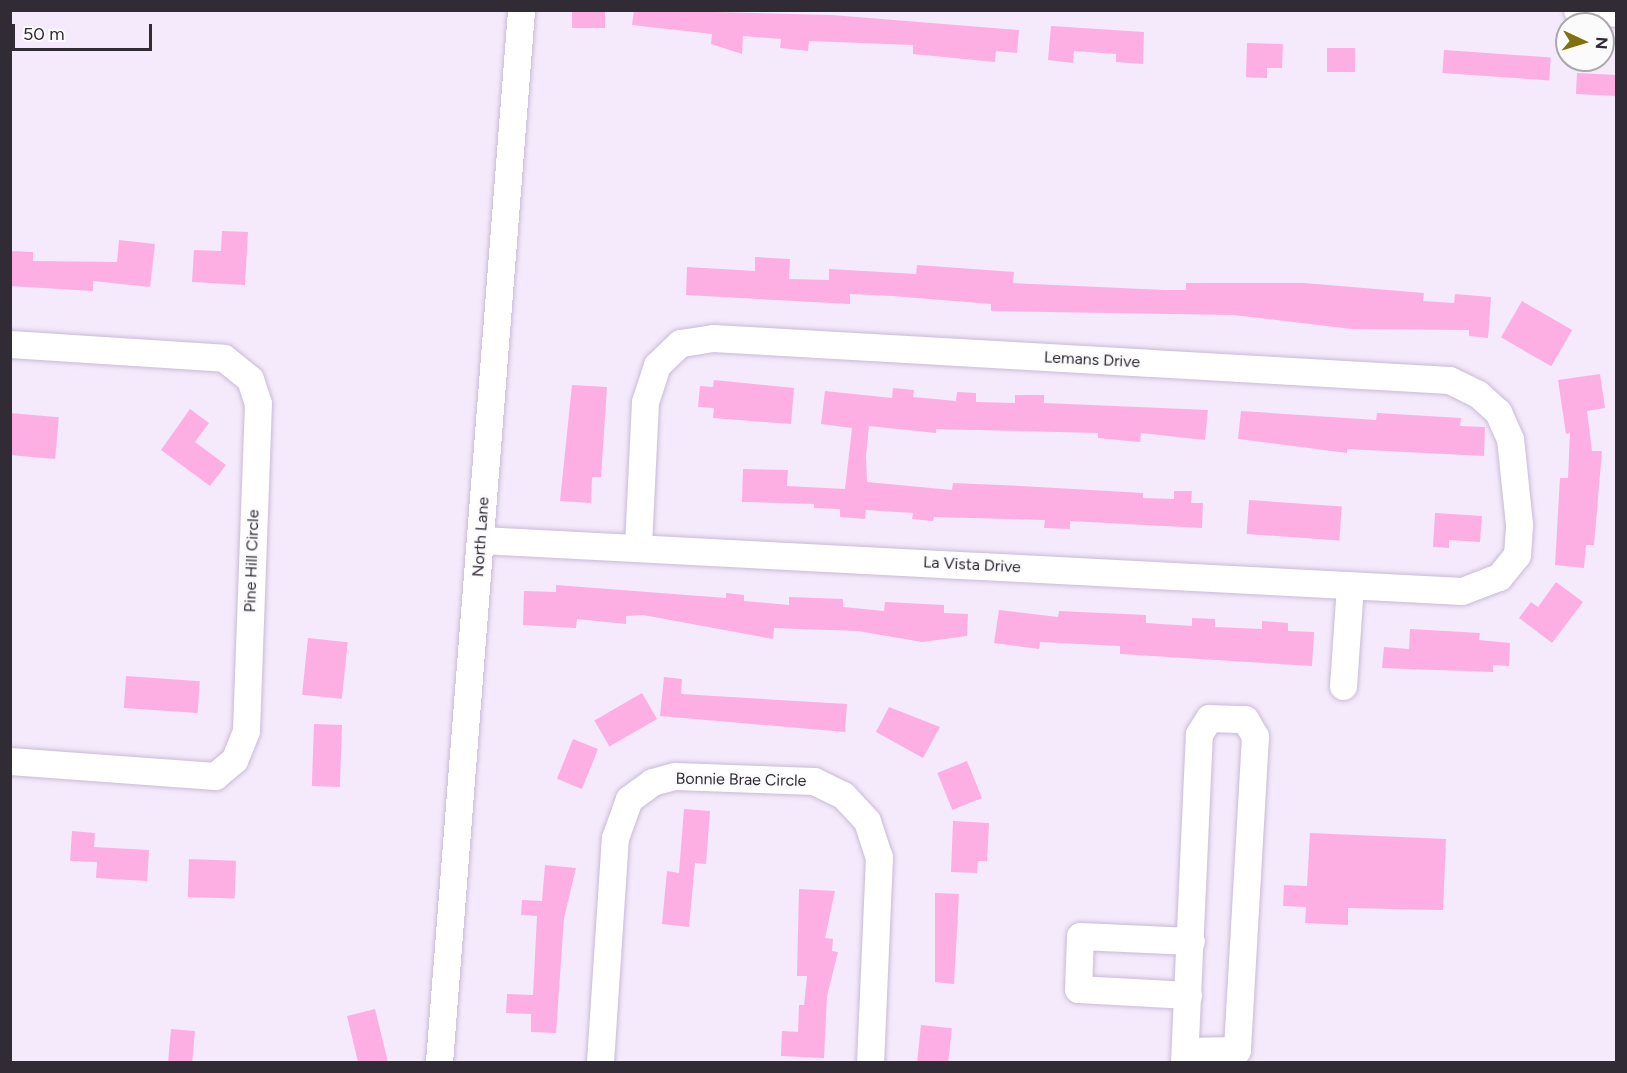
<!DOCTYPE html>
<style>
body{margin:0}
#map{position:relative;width:1627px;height:1073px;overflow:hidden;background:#f4eafb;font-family:Figtree,sans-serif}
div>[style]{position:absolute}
.building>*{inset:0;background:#fdafe3;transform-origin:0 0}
.roads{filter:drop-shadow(0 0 2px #c9bad6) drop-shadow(0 0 2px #c9bad6)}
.minor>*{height:27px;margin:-13.5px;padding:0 13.5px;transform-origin:13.5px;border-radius:13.5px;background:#fff}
span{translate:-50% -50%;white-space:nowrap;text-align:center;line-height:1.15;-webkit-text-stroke:5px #fbfbfb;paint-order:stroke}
.street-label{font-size:16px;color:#312b36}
.frame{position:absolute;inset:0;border:12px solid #312b36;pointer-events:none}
.north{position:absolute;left:1555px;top:12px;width:60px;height:60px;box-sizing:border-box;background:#fbfbfb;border:2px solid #aaa8ac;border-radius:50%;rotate:94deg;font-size:16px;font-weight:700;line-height:24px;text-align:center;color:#312b36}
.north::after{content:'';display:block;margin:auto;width:21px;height:27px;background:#80700e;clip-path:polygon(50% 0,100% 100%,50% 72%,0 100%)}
.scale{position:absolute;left:12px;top:24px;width:140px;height:27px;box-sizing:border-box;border:3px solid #312b36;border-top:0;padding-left:8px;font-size:18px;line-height:21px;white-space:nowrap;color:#312b36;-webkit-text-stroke:4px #fbfbfb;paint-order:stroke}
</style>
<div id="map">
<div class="building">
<div style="left:572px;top:10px;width:33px;height:18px"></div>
<div style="clip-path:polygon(634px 10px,832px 15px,1019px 30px,1017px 53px,996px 51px,995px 62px,913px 54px,913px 45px,809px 41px,808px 51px,780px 48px,781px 39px,743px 36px,742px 54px,711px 44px,712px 34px,632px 25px)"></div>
<div style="clip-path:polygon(1051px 26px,1144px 32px,1143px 64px,1116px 62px,1116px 54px,1074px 51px,1073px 63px,1048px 60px)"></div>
<div style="clip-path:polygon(1247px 43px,1283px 44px,1282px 68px,1267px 68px,1267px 78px,1246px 77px)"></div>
<div style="left:1327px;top:48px;width:28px;height:24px"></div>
<div style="left:1444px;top:50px;width:107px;height:23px;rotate:4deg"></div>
<div style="left:1577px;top:73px;width:40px;height:21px;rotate:3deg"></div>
<div style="clip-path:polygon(222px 231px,248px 232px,245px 285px,192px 282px,194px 250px,221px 251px)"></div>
<div style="clip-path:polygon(119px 240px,155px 244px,150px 287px,93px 281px,93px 291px,10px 286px,10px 251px,33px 252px,33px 261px,117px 262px)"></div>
<div style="clip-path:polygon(755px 257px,790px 259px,789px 279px,829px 280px,829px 269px,916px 274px,917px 265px,1014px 272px,1013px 283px,1165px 290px,1186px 290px,1186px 283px,1304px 283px,1424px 293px,1423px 301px,1454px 303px,1455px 294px,1491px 297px,1488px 338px,1469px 336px,1469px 330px,1352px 329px,1234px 315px,991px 311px,991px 304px,892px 296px,850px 294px,850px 304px,686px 295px,687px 267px,755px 271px)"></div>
<div style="left:1522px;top:301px;width:58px;height:42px;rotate:30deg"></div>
<div style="clip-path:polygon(1600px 374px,1605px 408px,1587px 411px,1592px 451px,1602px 451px,1594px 545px,1586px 545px,1584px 568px,1555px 565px,1560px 478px,1568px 478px,1570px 433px,1566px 434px,1558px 380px)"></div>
<div style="clip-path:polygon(714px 380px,794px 388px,791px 424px,713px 418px,714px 408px,698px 407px,700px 386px,713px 387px)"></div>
<div style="clip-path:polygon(572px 385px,607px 387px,601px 477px,592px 477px,591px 503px,560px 501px)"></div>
<div style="clip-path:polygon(893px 388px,914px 390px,913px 397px,956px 401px,957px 392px,976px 393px,976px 402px,1015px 403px,1015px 395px,1044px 395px,1044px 403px,1208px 410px,1205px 440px,1141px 433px,1140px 442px,1098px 438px,1098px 433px,936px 429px,936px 433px,869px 426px,866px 456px,867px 482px,952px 490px,953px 483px,1021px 486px,1143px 493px,1143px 498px,1174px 499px,1174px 491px,1192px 491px,1191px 503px,1203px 503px,1202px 528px,1070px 521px,1070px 529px,1044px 528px,1045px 520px,934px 517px,933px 521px,912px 519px,913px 513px,866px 510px,865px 519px,840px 517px,840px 509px,814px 508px,814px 504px,742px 502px,743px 469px,788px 470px,787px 486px,845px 489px,852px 428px,821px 424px,825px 391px,892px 398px)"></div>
<div style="clip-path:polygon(190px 409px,209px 423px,195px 442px,226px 465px,210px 486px,161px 450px)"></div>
<div style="clip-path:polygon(1241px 411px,1376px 420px,1377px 413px,1461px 418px,1460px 426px,1485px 427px,1484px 456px,1347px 449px,1347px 453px,1238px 439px)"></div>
<div style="left:10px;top:413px;width:49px;height:42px;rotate:5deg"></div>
<div style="left:1249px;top:500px;width:93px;height:34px;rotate:4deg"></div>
<div style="clip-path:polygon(1435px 513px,1482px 516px,1480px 542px,1449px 540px,1449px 548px,1433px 547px)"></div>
<div style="clip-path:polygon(1556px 582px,1583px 602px,1552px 643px,1519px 618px,1531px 602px,1538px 607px)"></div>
<div style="clip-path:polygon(556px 585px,726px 598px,726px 593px,744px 595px,744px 601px,789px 605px,789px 597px,843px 599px,843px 607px,884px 611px,885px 602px,944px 605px,944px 613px,968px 614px,967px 636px,922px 642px,858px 631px,774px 628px,773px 639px,643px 615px,626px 616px,626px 624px,577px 619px,576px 628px,523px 625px,524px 591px,556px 592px)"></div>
<div style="clip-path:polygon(999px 610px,1058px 617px,1059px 611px,1146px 615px,1146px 623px,1192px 626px,1192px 618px,1215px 619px,1215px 627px,1262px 629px,1262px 621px,1288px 623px,1288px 631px,1314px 632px,1312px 666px,1120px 654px,1120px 646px,1040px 642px,1039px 649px,994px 643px)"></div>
<div style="clip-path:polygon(1410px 629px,1480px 633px,1479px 640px,1510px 643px,1509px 666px,1493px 665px,1493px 672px,1382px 668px,1384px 647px,1409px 649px)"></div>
<div style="left:308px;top:638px;width:40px;height:57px;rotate:6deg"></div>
<div style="left:126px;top:676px;width:74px;height:32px;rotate:4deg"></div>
<div style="clip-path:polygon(664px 677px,682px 679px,681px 694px,847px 704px,845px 732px,660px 716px)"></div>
<div style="left:642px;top:693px;width:30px;height:55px;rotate:60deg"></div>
<div style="clip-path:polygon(889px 707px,940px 727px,923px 758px,876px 732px)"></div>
<div style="left:314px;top:724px;width:28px;height:62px;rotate:2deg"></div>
<div style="left:573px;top:739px;width:27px;height:43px;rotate:22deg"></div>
<div style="left:967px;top:761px;width:40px;height:32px;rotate:68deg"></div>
<div style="clip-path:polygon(684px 809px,710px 811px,706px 864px,695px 863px,689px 927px,662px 924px,667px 871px,679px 873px)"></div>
<div style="clip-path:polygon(953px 821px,989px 823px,987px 861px,978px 861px,977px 873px,951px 872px)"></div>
<div style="clip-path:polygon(72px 831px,95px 833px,94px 847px,149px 850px,147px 881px,96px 878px,97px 862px,70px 861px)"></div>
<div style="clip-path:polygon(1310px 833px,1446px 839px,1443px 910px,1348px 908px,1348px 925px,1305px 923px,1306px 907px,1283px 906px,1284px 885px,1307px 886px)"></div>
<div style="left:189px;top:859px;width:47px;height:38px;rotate:2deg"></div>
<div style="clip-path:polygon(545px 865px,576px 868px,564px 918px,556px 1033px,531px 1032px,531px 1014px,506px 1013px,507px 994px,533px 995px,537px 916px,521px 915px,522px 900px,542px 901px)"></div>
<div style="clip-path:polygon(799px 889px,835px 891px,825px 938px,833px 939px,832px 951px,838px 952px,827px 996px,824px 1058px,781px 1056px,782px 1031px,798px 1032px,799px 1005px,804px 1005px,807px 976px,797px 976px)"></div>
<div style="clip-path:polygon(935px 893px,959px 894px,954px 984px,935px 982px)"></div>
<div style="clip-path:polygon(375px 1009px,388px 1062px,358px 1062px,347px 1016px)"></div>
<div style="left:921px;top:1025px;width:31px;height:37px;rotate:6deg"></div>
<div style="left:171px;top:1029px;width:24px;height:33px;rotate:5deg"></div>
</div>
<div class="roads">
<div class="minor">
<div style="left:1577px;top:10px;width:39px;rotate:4deg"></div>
<div style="left:10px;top:344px;width:214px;rotate:3.7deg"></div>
<div style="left:224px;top:358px;width:33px;rotate:39deg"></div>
<div style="left:250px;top:379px;width:25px;rotate:72deg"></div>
<div style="left:258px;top:403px;width:328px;rotate:92.1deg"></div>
<div style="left:246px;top:731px;width:31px;rotate:112deg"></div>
<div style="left:234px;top:760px;width:25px;rotate:140deg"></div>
<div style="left:215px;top:776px;width:206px;rotate:-175.8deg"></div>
<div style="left:481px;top:540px;width:982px;rotate:2.98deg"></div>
<div style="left:1462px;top:591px;width:40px;rotate:-21deg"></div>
<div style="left:1499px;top:577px;width:28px;rotate:-51deg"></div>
<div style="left:1517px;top:555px;width:31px;rotate:-86deg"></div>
<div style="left:1519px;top:524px;width:85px;rotate:-96deg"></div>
<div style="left:1510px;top:439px;width:30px;rotate:-114deg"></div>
<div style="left:1498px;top:412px;width:27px;rotate:-138deg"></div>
<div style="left:1478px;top:394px;width:32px;rotate:-154deg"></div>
<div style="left:1449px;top:380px;width:737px;rotate:-176.73deg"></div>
<div style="left:713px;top:338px;width:33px;rotate:171deg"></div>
<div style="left:680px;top:343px;width:32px;rotate:136deg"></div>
<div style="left:657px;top:365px;width:39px;rotate:108deg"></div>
<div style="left:645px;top:402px;width:145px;rotate:92.8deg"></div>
<div style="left:1343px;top:686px;width:101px;rotate:-86deg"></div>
<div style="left:1188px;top:995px;width:110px;rotate:-176.9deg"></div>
<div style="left:1078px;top:989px;width:53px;rotate:-87.8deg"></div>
<div style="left:1080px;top:936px;width:111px;rotate:2.6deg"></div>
<div style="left:439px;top:1062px;width:1055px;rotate:-85.54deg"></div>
<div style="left:600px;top:1062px;width:225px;rotate:-86.2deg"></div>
<div style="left:615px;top:838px;width:41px;rotate:-70.3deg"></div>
<div style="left:629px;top:799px;width:29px;rotate:-36deg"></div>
<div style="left:652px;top:782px;width:24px;rotate:-15deg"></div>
<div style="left:675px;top:776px;width:139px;rotate:2.1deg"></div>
<div style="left:814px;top:781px;width:32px;rotate:26deg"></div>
<div style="left:843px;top:795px;width:35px;rotate:47deg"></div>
<div style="left:867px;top:821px;width:38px;rotate:72deg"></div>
<div style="left:879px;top:857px;width:205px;rotate:92.5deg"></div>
<div style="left:1184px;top:1062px;width:328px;rotate:-87.4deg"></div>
<div style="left:1199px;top:734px;width:19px;rotate:-58deg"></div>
<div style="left:1209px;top:718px;width:36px;rotate:2deg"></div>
<div style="left:1245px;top:719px;width:20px;rotate:60deg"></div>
<div style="left:1255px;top:736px;width:315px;rotate:93.3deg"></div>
<div style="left:1237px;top:1050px;width:52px;rotate:178.9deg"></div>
</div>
</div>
<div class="street-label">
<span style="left:1092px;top:360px;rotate:3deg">Lemans Drive</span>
<span style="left:481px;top:537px;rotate:-86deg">North Lane</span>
<span style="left:252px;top:561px;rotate:-88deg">Pine Hill Circle</span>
<span style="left:972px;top:565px;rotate:3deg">La Vista Drive</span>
<span style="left:741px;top:780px;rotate:1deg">Bonnie Brae Circle</span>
</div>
<div class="frame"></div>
<div class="north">N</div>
<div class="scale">50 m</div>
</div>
